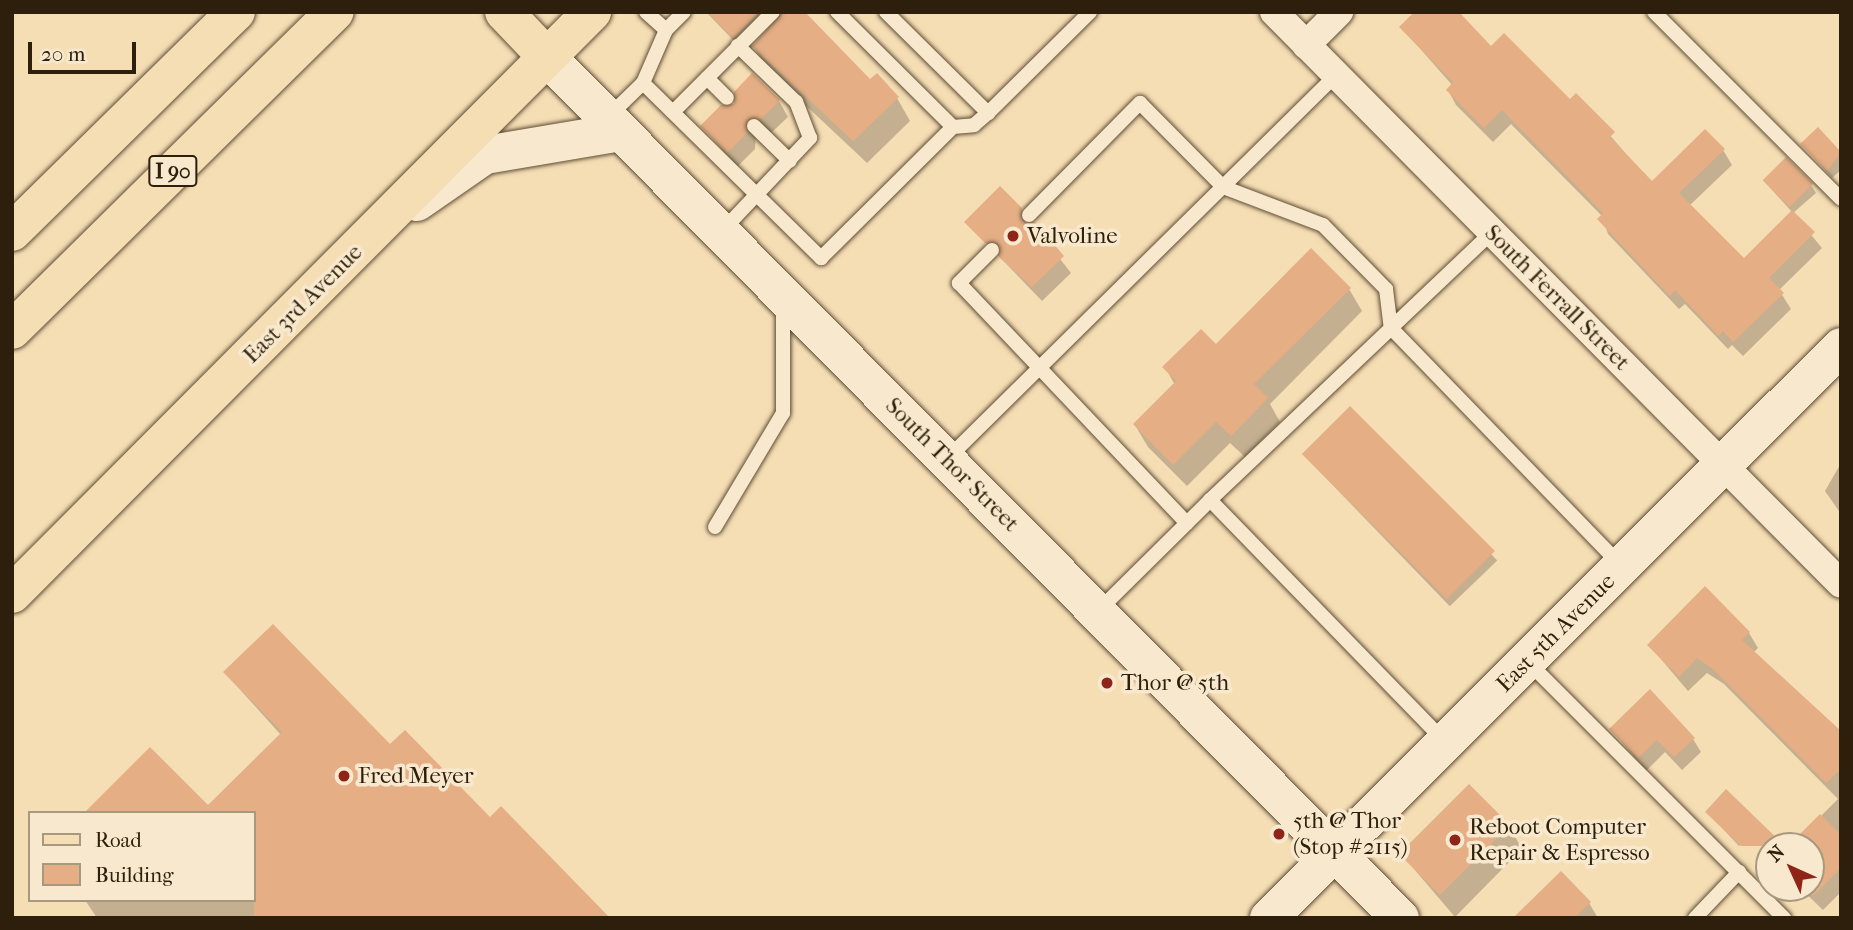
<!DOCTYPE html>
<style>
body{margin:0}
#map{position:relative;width:1853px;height:930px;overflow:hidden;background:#f5ddb4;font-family:"IM FELL French Canon",serif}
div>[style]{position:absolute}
.shadow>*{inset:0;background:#0003;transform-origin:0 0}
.building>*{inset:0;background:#e5ae85;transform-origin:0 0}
.roads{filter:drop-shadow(0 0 2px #5f4e35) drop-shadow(0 0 2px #5f4e35)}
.lane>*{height:14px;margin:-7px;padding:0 7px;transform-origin:7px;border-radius:7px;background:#f8e9ce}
.street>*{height:28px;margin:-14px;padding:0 14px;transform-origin:14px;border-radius:14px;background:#f8e9ce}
.secondary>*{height:38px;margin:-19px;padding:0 19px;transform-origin:19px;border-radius:19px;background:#f8e9ce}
.primary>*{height:38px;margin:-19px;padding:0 19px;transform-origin:19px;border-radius:19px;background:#f5ddb4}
.highway>*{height:38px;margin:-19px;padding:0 19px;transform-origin:19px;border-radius:19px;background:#f5ddb4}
.dots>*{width:19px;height:19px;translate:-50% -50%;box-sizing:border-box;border:4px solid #f8e9ce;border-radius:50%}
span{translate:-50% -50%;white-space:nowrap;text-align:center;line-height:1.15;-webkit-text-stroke:7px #f8e9ce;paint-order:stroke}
.shield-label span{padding:2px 5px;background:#f8e9ce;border:2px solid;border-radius:5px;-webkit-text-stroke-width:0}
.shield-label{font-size:21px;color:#2d1f0b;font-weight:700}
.poi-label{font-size:23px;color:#2d1f0b}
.left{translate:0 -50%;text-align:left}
.street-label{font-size:23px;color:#2d1f0b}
.frame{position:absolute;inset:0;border:14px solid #2d1f0b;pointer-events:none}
.legend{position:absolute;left:28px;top:811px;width:228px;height:91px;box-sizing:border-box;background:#f8e9ce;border:2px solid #a79880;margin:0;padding:9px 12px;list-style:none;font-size:21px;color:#2d1f0b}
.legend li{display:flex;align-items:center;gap:14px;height:35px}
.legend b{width:35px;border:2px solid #a79880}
.north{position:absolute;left:1755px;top:832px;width:70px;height:70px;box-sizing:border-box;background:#f8e9ce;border:2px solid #a79880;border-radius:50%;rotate:315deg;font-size:19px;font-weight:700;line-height:28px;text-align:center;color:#2d1f0b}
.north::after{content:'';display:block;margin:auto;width:24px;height:32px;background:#8f2418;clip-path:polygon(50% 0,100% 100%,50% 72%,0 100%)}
.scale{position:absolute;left:28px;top:42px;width:108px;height:32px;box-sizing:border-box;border:4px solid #2d1f0b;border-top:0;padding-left:9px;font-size:21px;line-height:24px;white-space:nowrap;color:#2d1f0b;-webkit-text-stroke:5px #f8e9ce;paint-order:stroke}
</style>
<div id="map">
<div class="shadow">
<div style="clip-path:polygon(706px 12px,758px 12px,763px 20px,738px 45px)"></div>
<div style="clip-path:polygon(1401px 27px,1491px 48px,1570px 102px,1576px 96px,1652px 184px,1723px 150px,1732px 165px,1689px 206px,1744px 260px,1792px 212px,1764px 181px,1811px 185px,1816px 193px,1793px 213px,1822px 248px,1779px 290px,1791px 309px,1743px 356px,1732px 345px,1728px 349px,1685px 304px,1679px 309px,1608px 234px,1602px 216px,1511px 124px,1493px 142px,1456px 105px,1448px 90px,1453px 86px)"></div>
<div style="clip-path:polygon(754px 47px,870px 81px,897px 98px,910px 121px,867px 163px,767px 69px)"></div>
<div style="clip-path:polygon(779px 101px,788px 117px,770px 134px,756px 134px,755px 149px,737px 167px,702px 126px)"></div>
<div style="clip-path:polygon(1817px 130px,1841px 155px,1841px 170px,1832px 178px,1802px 144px)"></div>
<div style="clip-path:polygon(1021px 209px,1071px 273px,1042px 301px,966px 222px)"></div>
<div style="clip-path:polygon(1349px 289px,1362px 311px,1270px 404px,1280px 422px,1245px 457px,1230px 443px,1187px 486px,1148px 447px,1135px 425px,1175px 385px,1165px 367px)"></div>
<div style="left:1350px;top:408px;width:212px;height:66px;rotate:46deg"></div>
<div style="clip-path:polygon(1841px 463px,1841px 514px,1825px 491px)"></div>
<div style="clip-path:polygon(1749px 633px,1758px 648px,1753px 653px,1841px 736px,1841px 892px,1823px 910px,1800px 888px,1811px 888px,1811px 846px,1791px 846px,1838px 799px,1724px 684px,1707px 673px,1688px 691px,1649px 645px)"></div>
<div style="clip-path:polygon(225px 673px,390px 746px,490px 819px,604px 918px,97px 918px,85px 900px,254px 900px,254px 813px,208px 807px,281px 735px)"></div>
<div style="clip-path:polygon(1611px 729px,1693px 739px,1701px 752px,1682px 770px,1665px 752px,1646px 771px)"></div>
<div style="clip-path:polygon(1707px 812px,1758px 826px,1739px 846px)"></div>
<div style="clip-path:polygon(1509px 826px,1522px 849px,1455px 917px,1402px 855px)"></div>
<div style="clip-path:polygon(1589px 903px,1598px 918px,1523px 918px)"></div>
</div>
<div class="building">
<div style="clip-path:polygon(707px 12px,759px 12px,733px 38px)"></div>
<div style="clip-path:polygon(782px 12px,805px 12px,870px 79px,877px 73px,899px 97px,853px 141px,752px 46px)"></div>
<div style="clip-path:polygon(1414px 12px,1459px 12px,1491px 46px,1504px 33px,1570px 99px,1576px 93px,1615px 132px,1610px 137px,1652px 181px,1705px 129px,1725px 149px,1679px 193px,1744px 258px,1792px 210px,1815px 232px,1769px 278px,1784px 293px,1733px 342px,1723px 331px,1719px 336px,1675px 290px,1670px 296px,1597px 219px,1603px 213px,1502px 110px,1484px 128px,1446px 90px,1453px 82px,1399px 27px)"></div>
<div style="clip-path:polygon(752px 73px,780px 100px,761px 119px,748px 119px,747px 133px,727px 153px,700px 126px,721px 105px,734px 104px,734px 92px)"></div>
<div style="clip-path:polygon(1818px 127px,1841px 152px,1827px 171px,1800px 144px)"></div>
<div style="left:1786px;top:157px;width:38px;height:33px;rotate:45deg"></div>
<div style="clip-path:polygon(1000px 186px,1022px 208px,1022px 221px,1035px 222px,1064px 256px,1032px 287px,999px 257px,998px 243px,985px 243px,964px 222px)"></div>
<div style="clip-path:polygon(1311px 248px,1351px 288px,1254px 384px,1268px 398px,1231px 436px,1216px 422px,1173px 465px,1133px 424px,1176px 381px,1162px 367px,1201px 329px,1216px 344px)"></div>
<div style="left:1350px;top:406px;width:205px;height:68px;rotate:45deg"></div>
<div style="clip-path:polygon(1705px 586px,1750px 632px,1742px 640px,1841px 731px,1841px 769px,1826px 783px,1713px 669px,1697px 658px,1679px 677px,1647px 645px)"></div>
<div style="clip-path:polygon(273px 624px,390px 744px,405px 730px,490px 817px,501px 806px,610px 918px,254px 918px,254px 813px,84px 813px,150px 747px,208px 805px,282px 732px,223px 672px)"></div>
<div style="clip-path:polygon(1650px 689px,1695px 738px,1674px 757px,1657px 740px,1638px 758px,1609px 729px)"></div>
<div style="left:1469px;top:784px;width:58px;height:99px;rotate:45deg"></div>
<div style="clip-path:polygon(1726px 789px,1785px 846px,1741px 846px,1705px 812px)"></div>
<div style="clip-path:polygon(1820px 814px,1841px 835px,1841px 868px,1813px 896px,1805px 888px,1811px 888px,1811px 846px,1788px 846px)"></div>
<div style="clip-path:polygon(1561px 871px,1591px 902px,1574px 918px,1513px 918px)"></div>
</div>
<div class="roads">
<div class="lane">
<div style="left:646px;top:12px;width:27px;rotate:42deg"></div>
<div style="left:666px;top:30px;width:25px;rotate:-45deg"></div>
<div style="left:886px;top:12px;width:144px;rotate:44.7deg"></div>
<div style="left:988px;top:113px;width:144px;rotate:-44.7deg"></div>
<div style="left:1654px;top:12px;width:264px;rotate:45deg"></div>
<div style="left:666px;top:30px;width:58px;rotate:113.5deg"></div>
<div style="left:643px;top:83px;width:250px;rotate:44.5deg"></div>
<div style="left:821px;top:258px;width:186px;rotate:-44.8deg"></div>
<div style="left:953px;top:127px;width:163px;rotate:-135.2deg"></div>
<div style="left:707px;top:78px;width:28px;rotate:45deg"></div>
<div style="left:673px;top:112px;width:141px;rotate:-45deg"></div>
<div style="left:608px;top:117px;width:49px;rotate:-44.2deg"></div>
<div style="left:754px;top:126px;width:50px;rotate:44.2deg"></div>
<div style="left:953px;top:127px;width:21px;rotate:-5deg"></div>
<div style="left:974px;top:125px;width:18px;rotate:-41deg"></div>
<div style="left:1029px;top:215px;width:158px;rotate:-45.3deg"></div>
<div style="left:1140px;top:103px;width:118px;rotate:45.3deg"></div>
<div style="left:1223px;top:187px;width:107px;rotate:20.8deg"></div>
<div style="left:1323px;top:225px;width:90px;rotate:45.5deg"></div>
<div style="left:1386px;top:289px;width:39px;rotate:83deg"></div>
<div style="left:723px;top:230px;width:127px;rotate:-46.6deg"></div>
<div style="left:810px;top:138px;width:39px;rotate:-111deg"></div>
<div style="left:796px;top:102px;width:81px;rotate:-136deg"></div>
<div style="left:992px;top:250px;width:47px;rotate:135deg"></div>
<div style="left:959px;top:283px;width:331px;rotate:46.5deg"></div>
<div style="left:1391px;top:328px;width:139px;rotate:-43.5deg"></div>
<div style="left:948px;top:458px;width:545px;rotate:-44.63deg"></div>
<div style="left:1210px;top:500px;width:250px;rotate:-43.5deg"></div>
<div style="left:1391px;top:328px;width:329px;rotate:45.9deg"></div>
<div style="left:715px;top:527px;width:133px;rotate:-59.2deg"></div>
<div style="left:783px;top:413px;width:107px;rotate:-90deg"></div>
<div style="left:1098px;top:611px;width:158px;rotate:-44.7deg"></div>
<div style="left:1210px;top:500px;width:337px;rotate:45.8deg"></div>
<div style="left:1529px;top:663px;width:361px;rotate:45deg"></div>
<div style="left:1695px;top:918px;width:64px;rotate:-46.3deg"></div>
</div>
<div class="street">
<div style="left:1274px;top:12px;width:805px;rotate:45.25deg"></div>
<div style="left:1306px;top:45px;width:47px;rotate:-45deg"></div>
</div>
<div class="secondary">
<div style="left:547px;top:57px;width:1212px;rotate:45.27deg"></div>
<div style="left:417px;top:202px;width:83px;rotate:-34.7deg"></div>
<div style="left:485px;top:155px;width:138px;rotate:-9.6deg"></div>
<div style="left:1269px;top:918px;width:808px;rotate:-44.95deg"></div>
</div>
<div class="primary">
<div style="left:504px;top:12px;width:62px;rotate:46.3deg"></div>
<div style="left:12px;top:594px;width:822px;rotate:-45.1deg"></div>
</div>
<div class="highway">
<div style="left:12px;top:232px;width:314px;rotate:-44.5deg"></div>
<div style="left:12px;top:330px;width:453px;rotate:-44.6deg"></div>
</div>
</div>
<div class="dots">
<div style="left:1013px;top:236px;background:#8f2418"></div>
<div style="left:1107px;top:683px;background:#8f2418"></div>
<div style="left:344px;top:776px;background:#8f2418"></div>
<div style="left:1279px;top:834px;background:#8f2418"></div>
<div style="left:1455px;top:840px;background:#8f2418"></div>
</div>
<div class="shield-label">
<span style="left:173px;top:171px">I 90</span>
</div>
<div class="poi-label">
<span class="left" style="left:1027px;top:236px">Valvoline</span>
<span class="left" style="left:1121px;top:683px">Thor @ 5th</span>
<span class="left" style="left:358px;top:776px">Fred Meyer</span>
<span class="left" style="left:1293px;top:834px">5th @ Thor<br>(Stop #2115)</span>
<span class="left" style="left:1469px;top:840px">Reboot Computer<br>Repair &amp; Espresso</span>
</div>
<div class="street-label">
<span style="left:1557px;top:298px;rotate:45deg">South Ferrall Street</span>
<span style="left:303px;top:304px;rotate:-45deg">East 3rd Avenue</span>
<span style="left:952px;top:465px;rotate:45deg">South Thor Street</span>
<span style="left:1556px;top:633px;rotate:-45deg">East 5th Avenue</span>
</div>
<div class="frame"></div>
<ul class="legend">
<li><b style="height:9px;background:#f5ddb4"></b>Road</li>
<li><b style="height:19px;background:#e5ae85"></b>Building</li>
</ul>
<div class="north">N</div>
<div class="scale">20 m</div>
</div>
